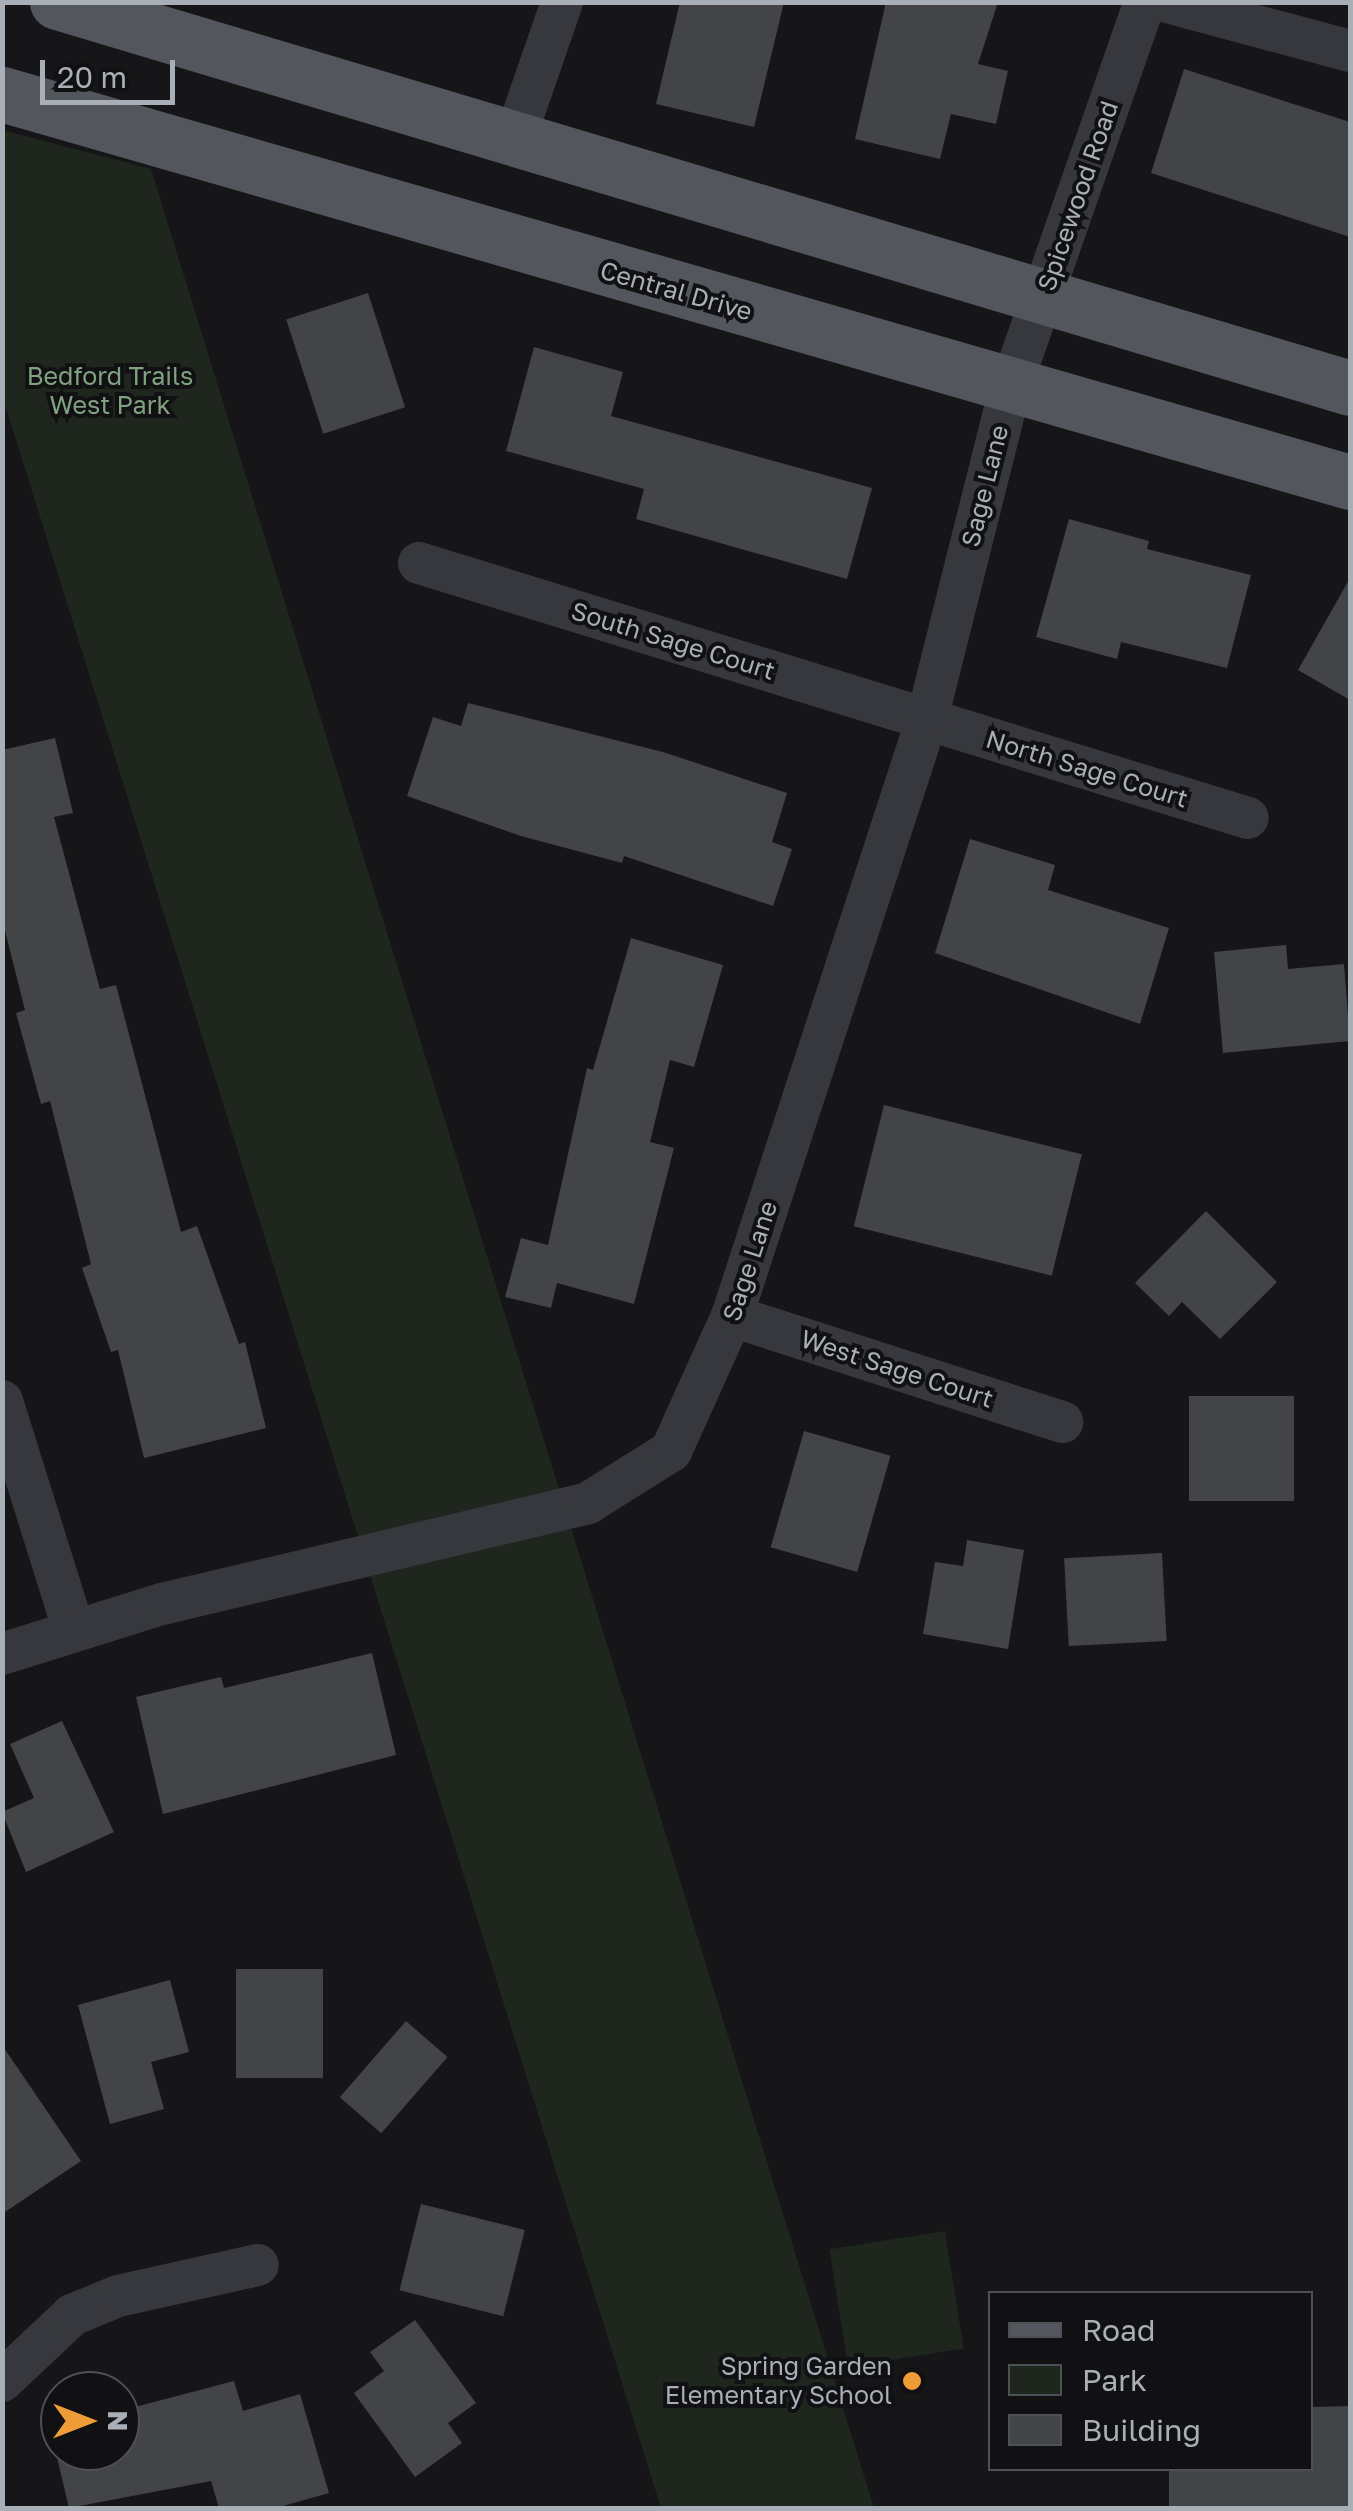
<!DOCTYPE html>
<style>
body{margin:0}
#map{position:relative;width:1353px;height:2511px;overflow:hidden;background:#161618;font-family:"Golos Text",sans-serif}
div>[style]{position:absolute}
.green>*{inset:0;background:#1e261e;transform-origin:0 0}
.building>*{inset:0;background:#424448;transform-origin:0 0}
.minor>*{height:42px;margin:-21px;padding:0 21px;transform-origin:21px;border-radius:21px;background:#37383d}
.major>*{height:55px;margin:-27.5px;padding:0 27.5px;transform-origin:27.5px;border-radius:27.5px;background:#53565c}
.dots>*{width:28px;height:28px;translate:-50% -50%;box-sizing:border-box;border:5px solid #111113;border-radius:50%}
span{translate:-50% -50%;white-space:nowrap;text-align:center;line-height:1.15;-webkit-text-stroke:8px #111113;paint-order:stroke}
.street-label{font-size:25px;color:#a8afb7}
.park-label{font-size:25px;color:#81a280}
.poi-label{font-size:25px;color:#a8afb7}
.right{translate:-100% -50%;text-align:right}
.frame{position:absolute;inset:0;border:5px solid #a8afb7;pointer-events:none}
.legend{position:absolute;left:988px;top:2291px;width:325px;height:180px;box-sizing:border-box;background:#111113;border:2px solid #4d5055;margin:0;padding:12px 18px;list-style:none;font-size:30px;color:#a8afb7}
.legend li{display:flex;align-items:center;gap:20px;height:50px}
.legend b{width:50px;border:2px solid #4d5055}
.north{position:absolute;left:40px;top:2371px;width:100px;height:100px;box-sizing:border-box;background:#111113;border:2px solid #4d5055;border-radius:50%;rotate:90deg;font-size:28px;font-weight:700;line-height:40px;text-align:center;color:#a8afb7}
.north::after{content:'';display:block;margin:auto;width:35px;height:45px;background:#ed9c38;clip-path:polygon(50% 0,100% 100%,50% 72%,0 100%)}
.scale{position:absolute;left:40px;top:60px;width:135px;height:45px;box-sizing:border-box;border:5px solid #a8afb7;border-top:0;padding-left:12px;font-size:30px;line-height:35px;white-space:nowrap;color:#a8afb7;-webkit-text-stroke:8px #111113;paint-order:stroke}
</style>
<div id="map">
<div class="green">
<div style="clip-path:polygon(2px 130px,151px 169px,874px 2508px,661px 2508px,3px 398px)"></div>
<div style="left:945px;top:2231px;width:119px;height:117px;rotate:81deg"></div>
</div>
<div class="building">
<div style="clip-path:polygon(680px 2px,784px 2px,754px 127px,656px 104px)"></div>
<div style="clip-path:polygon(886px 2px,998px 2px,978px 64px,1008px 71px,996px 124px,951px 114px,940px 159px,855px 139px)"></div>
<div style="clip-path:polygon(1184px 69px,1350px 122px,1350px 237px,1151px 173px)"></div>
<div style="left:368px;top:293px;width:120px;height:86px;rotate:72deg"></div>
<div style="clip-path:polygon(534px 347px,623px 372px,611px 416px,872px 488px,847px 579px,636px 519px,644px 489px,506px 451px)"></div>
<div style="clip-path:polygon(1069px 519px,1149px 541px,1147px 549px,1251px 575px,1227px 668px,1121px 642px,1117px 659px,1036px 637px)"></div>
<div style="clip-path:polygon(1350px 578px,1350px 700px,1298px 670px)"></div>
<div style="clip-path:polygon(468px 703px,663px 752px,787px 793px,772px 842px,792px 849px,773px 906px,624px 856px,622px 863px,521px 836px,407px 796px,433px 717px,461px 726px)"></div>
<div style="clip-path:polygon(55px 738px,73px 813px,54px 817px,100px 989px,116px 985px,181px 1232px,197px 1226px,239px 1344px,245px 1342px,266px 1428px,144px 1458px,118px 1350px,111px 1352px,82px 1268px,91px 1264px,50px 1101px,41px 1104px,16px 1013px,25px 1010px,2px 919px,2px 750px)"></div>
<div style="clip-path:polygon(970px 839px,1055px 865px,1048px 890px,1169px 928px,1140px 1024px,935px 953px)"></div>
<div style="clip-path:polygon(631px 938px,723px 965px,694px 1067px,670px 1060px,650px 1142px,674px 1148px,634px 1304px,557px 1283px,551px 1308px,505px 1297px,521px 1238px,548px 1245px,587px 1068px,593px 1070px)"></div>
<div style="clip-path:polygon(1286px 945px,1288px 969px,1344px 964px,1350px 1041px,1223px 1053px,1214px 952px)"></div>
<div style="left:884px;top:1105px;width:204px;height:125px;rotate:14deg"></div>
<div style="clip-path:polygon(1206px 1211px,1277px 1282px,1220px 1339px,1182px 1302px,1169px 1316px,1135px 1283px)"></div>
<div style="left:1189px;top:1396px;width:105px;height:105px"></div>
<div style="left:804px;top:1431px;width:90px;height:121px;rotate:16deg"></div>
<div style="clip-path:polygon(967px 1540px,1024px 1550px,1008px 1649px,923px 1634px,935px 1562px,963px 1566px)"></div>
<div style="left:1162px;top:1553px;width:88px;height:98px;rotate:87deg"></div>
<div style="clip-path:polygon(372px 1653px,396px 1755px,163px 1814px,136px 1697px,221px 1677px,224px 1688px)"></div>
<div style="clip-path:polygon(62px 1721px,114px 1832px,26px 1872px,2px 1812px,34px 1798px,10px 1744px)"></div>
<div style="left:236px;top:1969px;width:87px;height:109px"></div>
<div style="clip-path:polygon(170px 1980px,189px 2052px,151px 2062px,164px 2109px,110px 2124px,78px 2005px)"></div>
<div style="left:406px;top:2021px;width:55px;height:101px;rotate:41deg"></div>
<div style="clip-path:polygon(2px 2045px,81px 2161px,2px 2214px)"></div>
<div style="left:421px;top:2204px;width:107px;height:89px;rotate:14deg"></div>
<div style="clip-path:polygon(415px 2320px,476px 2403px,448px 2423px,462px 2443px,415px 2477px,354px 2393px,384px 2371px,370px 2352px)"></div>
<div style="clip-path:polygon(234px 2381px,243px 2411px,300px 2394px,329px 2493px,276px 2508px,219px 2508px,211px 2481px,69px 2508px,50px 2428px,60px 2426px,60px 2451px,120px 2451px,120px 2411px)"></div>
<div style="clip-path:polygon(1350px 2406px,1350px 2508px,1169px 2508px,1169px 2468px,1310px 2468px,1310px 2407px)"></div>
</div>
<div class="minor">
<div style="left:1167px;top:2px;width:189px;rotate:15deg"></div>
<div style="left:515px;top:138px;width:144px;rotate:-70.9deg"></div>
<div style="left:419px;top:563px;width:867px;rotate:17.1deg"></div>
<div style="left:732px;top:1316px;width:347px;rotate:17.8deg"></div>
<div style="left:2px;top:1401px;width:238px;rotate:72.6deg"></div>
<div style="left:2px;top:1654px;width:168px;rotate:-17.4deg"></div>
<div style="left:162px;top:1604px;width:438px;rotate:-13.3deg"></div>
<div style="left:588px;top:1503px;width:98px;rotate:-32.1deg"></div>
<div style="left:671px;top:1451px;width:148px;rotate:-65.7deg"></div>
<div style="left:732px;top:1316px;width:628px;rotate:-71.91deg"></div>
<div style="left:927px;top:719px;width:340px;rotate:-75.9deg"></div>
<div style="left:1010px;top:389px;width:410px;rotate:-70.8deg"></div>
<div style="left:2px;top:2381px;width:96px;rotate:-43.3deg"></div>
<div style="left:72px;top:2315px;width:50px;rotate:-22.4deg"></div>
<div style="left:118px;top:2296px;width:143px;rotate:-12.5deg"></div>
</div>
<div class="major">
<div style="left:57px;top:2px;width:1349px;rotate:16.62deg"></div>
<div style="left:2px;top:94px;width:1403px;rotate:16.06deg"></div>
</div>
<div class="dots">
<div style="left:912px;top:2381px;background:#ed9c38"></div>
</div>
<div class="street-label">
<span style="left:1078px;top:196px;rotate:-71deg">Spicewood Road</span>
<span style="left:676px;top:291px;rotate:16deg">Central Drive</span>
<span style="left:985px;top:486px;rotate:-76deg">Sage Lane</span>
<span style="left:673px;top:641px;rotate:17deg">South Sage Court</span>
<span style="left:1087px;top:769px;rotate:17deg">North Sage Court</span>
<span style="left:750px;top:1261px;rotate:-72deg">Sage Lane</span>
<span style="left:897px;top:1369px;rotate:18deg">West Sage Court</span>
</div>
<div class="park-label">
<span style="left:110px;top:391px">Bedford Trails<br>West Park</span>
</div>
<div class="poi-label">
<span class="right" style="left:892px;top:2381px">Spring Garden<br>Elementary School</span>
</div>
<div class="frame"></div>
<ul class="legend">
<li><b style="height:12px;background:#53565c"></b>Road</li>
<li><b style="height:28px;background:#1e261e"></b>Park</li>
<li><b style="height:28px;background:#424448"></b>Building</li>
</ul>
<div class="north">N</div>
<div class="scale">20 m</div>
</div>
